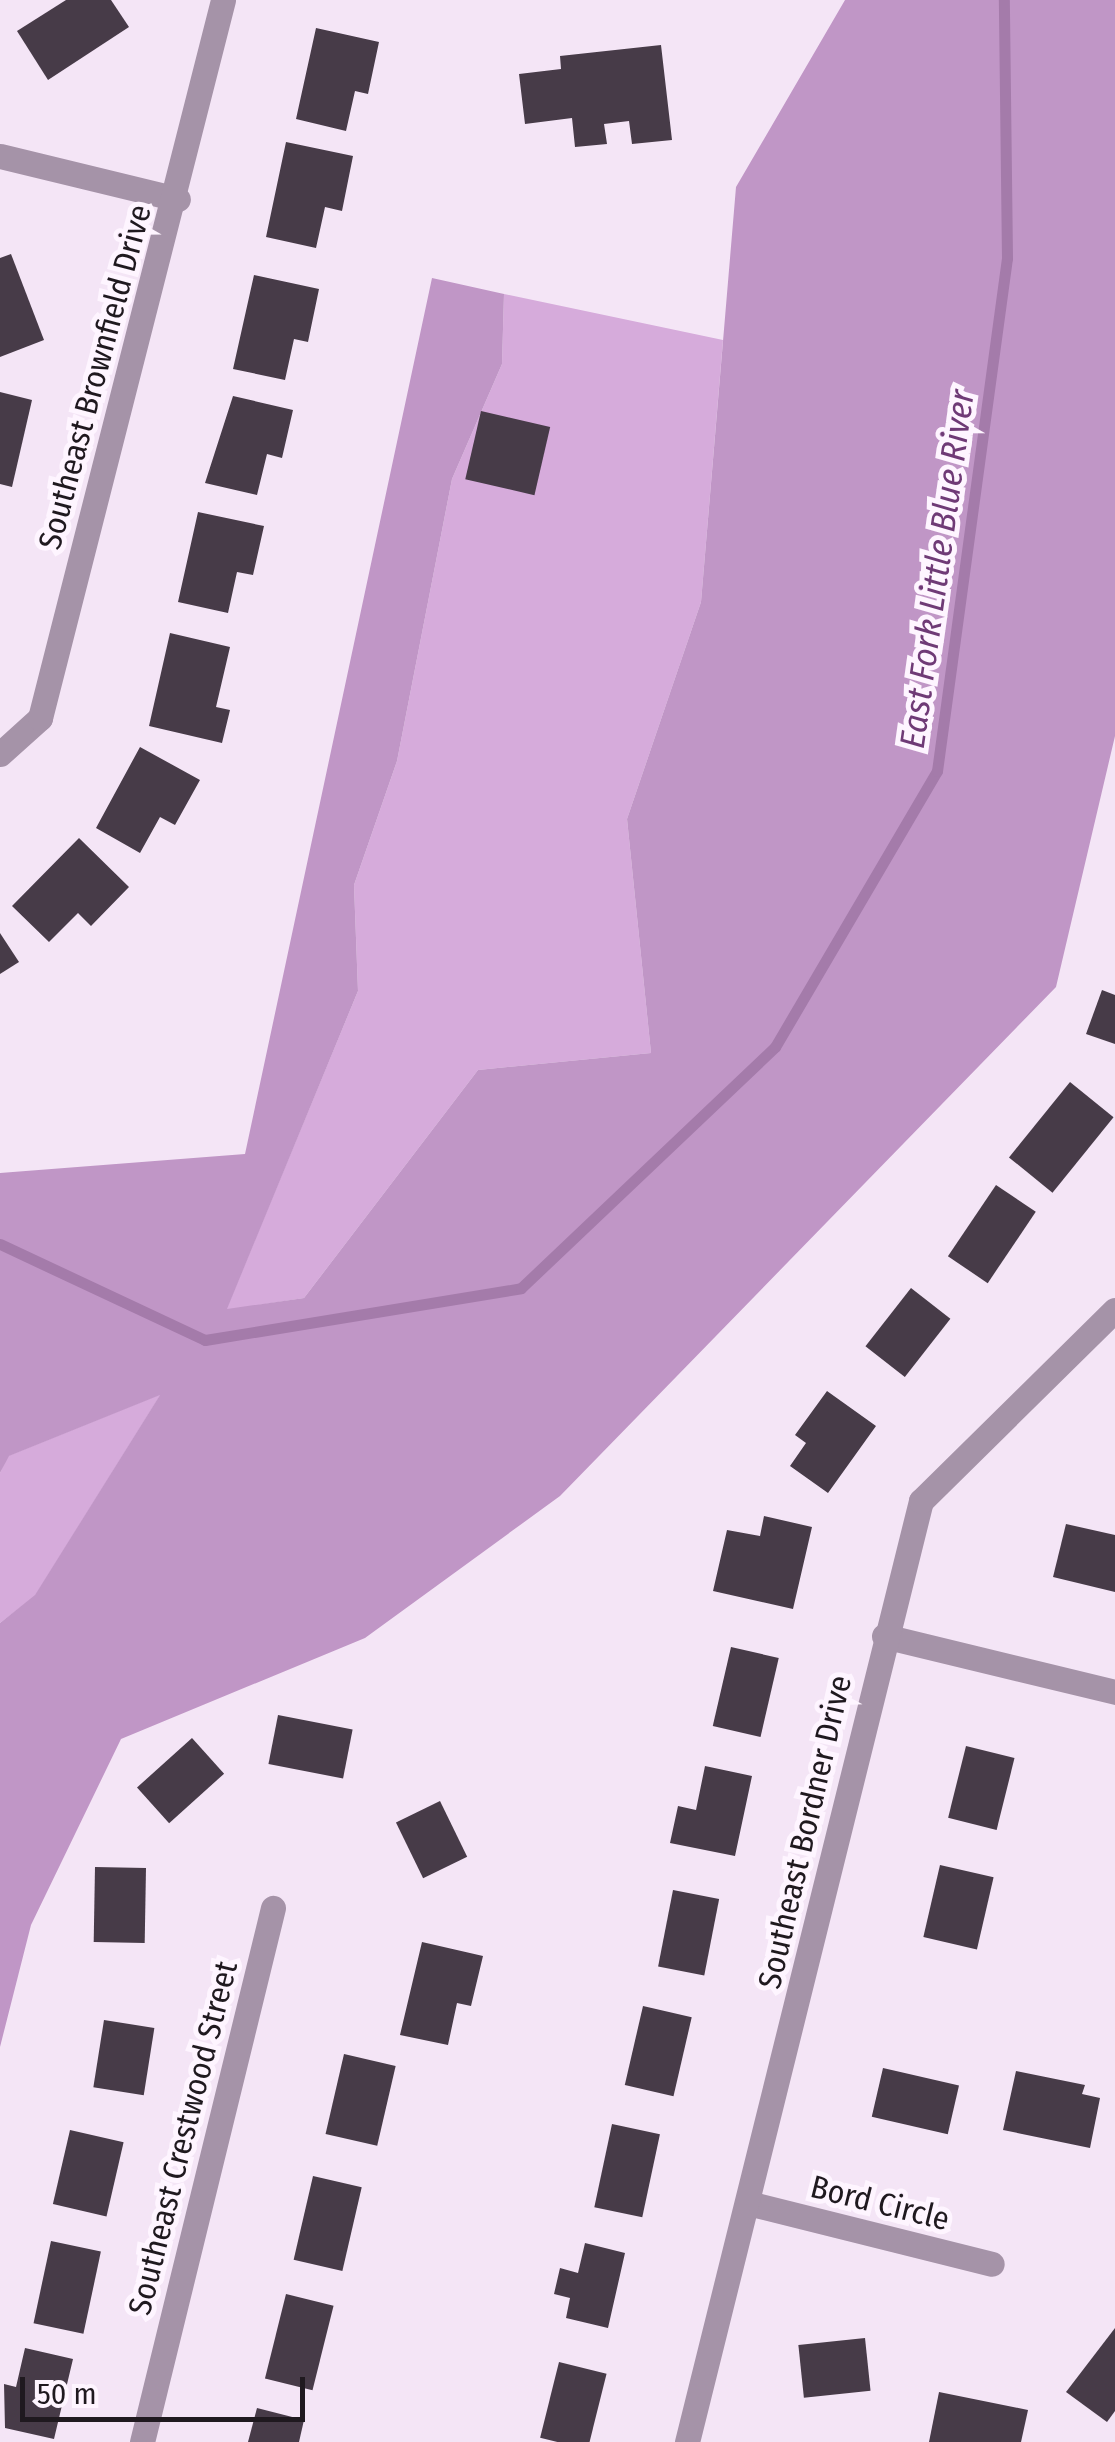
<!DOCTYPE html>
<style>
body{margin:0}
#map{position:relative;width:1115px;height:2442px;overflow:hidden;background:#f4e5f6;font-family:"Fira Sans Condensed",sans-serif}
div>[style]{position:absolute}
.green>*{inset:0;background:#d6abdb}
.forest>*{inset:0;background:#c096c6}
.stream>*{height:11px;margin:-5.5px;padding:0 5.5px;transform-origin:5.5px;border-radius:5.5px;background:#a47baa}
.building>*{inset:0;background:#473b48;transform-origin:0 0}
.minor>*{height:25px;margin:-12.5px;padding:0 12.5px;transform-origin:12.5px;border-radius:12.5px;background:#a593a8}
span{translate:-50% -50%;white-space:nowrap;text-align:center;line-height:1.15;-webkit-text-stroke:10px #fef5ff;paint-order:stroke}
.street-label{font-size:32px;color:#1f191f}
.water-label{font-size:35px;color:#6f3a76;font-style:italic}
.scale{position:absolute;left:20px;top:2377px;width:285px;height:45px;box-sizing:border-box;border:5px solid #1f191f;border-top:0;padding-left:12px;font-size:30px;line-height:35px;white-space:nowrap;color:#1f191f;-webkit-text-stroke:8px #fef5ff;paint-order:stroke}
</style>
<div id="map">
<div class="green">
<div style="clip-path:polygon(504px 294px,723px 340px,701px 602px,627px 819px,651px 1053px,478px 1070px,304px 1298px,226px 1310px,358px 991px,354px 885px,397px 761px,452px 479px,502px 364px)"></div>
<div style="clip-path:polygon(161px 1394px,35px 1596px,0 1623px,0 1473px,8px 1456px)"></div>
</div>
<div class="forest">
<div style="clip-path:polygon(845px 0,1115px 0,1115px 736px,1056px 987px,560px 1496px,365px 1638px,121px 1739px,31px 1925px,0 2047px,0 1623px,35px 1595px,160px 1395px,9px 1456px,0 1473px,0 1173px,245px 1154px,432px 278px,504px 294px,502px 364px,452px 479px,397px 761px,354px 885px,358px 991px,227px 1309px,304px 1298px,478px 1070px,651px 1053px,627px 819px,701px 602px,736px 187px)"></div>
</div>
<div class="stream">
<div style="left:0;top:1244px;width:226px;rotate:25.1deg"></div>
<div style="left:205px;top:1340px;width:320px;rotate:-9.3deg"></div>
<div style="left:521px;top:1288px;width:350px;rotate:-43.5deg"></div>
<div style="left:775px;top:1047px;width:320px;rotate:-59.6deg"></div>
<div style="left:937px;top:771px;width:518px;rotate:-82.23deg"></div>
<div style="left:1007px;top:258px;width:258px;rotate:-90.7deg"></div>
</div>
<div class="building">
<div style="clip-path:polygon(66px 0,111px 0,129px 27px,48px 80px,17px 31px)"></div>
<div style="clip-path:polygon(316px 28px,379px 42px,368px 94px,355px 91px,346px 131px,296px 119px)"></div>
<div style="clip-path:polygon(661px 45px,672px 140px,632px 144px,629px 121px,604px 124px,607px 144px,575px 147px,572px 118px,525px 124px,519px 74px,561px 69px,560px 56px)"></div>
<div style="clip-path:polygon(286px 142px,353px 156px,342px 211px,325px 207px,316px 248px,266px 237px)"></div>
<div style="clip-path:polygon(11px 254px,44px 340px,0 357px,0 258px)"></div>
<div style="clip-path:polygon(254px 275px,319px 289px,308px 342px,294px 339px,285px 380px,233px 369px)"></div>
<div style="clip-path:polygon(0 392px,32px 400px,12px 487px,0 484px)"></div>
<div style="clip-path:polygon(233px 396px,293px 410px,282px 458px,267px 454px,257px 495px,205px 483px)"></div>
<div style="left:481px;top:411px;width:71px;height:70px;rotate:13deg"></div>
<div style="clip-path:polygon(198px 512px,264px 526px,253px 575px,237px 572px,228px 613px,178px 602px)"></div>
<div style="clip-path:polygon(170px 633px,230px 647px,216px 707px,230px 710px,222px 743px,149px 726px)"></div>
<div style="clip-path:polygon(140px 747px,200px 780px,175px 825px,160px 817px,140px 853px,96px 828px)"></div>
<div style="clip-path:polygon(79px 838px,129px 887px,91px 926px,78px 913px,49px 942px,12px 906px)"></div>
<div style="clip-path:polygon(0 933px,19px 962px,0 974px)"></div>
<div style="clip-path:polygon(1102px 990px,1115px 995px,1115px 1044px,1086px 1034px)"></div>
<div style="left:1070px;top:1082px;width:56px;height:97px;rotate:39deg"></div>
<div style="left:996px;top:1185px;width:48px;height:86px;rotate:34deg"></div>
<div style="left:911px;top:1288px;width:50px;height:74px;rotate:38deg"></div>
<div style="clip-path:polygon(827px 1391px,876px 1426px,828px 1493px,790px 1466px,806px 1443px,795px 1435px)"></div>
<div style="clip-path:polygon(764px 1516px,812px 1527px,793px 1609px,713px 1591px,727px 1530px,760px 1536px)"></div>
<div style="clip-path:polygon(1066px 1524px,1115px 1535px,1115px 1592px,1053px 1577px)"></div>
<div style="left:731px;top:1647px;width:49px;height:81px;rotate:13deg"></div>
<div style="left:278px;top:1715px;width:76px;height:50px;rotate:11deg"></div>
<div style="left:192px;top:1738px;width:48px;height:74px;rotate:48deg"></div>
<div style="left:966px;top:1746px;width:50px;height:74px;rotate:14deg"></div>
<div style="clip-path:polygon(705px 1766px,752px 1776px,735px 1856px,670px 1843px,678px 1806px,696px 1810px)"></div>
<div style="left:440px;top:1801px;width:62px;height:49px;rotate:64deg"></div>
<div style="left:940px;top:1865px;width:55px;height:74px;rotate:13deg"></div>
<div style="left:95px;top:1867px;width:51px;height:75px;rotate:1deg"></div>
<div style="left:673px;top:1890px;width:47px;height:78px;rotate:11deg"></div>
<div style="clip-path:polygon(422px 1942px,483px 1956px,471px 2006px,457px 2003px,448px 2045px,400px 2035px)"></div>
<div style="left:643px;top:2006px;width:50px;height:81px;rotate:13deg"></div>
<div style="left:104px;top:2020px;width:51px;height:68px;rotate:9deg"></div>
<div style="left:344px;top:2054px;width:53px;height:82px;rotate:13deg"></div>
<div style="left:883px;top:2068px;width:78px;height:50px;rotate:13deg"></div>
<div style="clip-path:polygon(1016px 2071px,1085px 2085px,1082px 2094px,1100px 2098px,1090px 2148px,1003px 2130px)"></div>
<div style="left:612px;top:2124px;width:49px;height:85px;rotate:12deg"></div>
<div style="left:70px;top:2130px;width:55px;height:76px;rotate:13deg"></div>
<div style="left:313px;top:2176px;width:50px;height:86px;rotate:13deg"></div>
<div style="left:51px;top:2241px;width:51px;height:84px;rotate:12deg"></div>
<div style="clip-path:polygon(585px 2243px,625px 2253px,608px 2328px,566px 2318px,570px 2298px,554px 2294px,560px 2268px,578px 2273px)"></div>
<div style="left:286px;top:2294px;width:49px;height:87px;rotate:14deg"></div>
<div style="clip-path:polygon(1115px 2328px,1115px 2411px,1107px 2422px,1066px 2392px)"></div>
<div style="left:865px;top:2338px;width:53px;height:67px;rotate:84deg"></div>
<div style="clip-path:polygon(25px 2348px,73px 2359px,54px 2439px,5px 2428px,4px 2384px,16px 2387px)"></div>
<div style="left:559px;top:2362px;width:49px;height:78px;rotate:14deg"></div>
<div style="clip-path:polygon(939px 2392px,1028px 2410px,1021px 2442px,929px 2442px)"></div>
<div style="clip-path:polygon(257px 2408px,304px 2420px,299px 2442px,248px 2442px)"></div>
</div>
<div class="minor">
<div style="left:0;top:156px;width:183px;rotate:13.6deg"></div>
<div style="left:0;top:754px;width:54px;rotate:-42deg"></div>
<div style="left:40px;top:718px;width:741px;rotate:-75.7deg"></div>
<div style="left:884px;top:1636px;width:238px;rotate:13.6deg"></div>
<div style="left:752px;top:2204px;width:247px;rotate:14deg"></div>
<div style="left:142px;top:2442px;width:550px;rotate:-76.22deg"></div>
<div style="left:687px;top:2442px;width:970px;rotate:-76.04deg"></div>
<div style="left:921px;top:1501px;width:272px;rotate:-44.6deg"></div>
</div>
<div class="street-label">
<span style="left:95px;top:377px;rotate:-75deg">Southeast Brownfield Drive</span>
<span style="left:805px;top:1832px;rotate:-77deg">Southeast Bordner Drive</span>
<span style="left:183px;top:2138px;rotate:-76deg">Southeast Crestwood Street</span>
<span style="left:880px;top:2203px;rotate:14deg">Bord Circle</span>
</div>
<div class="water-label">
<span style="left:937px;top:569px;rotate:-82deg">East Fork Little Blue River</span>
</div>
<div class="scale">50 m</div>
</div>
